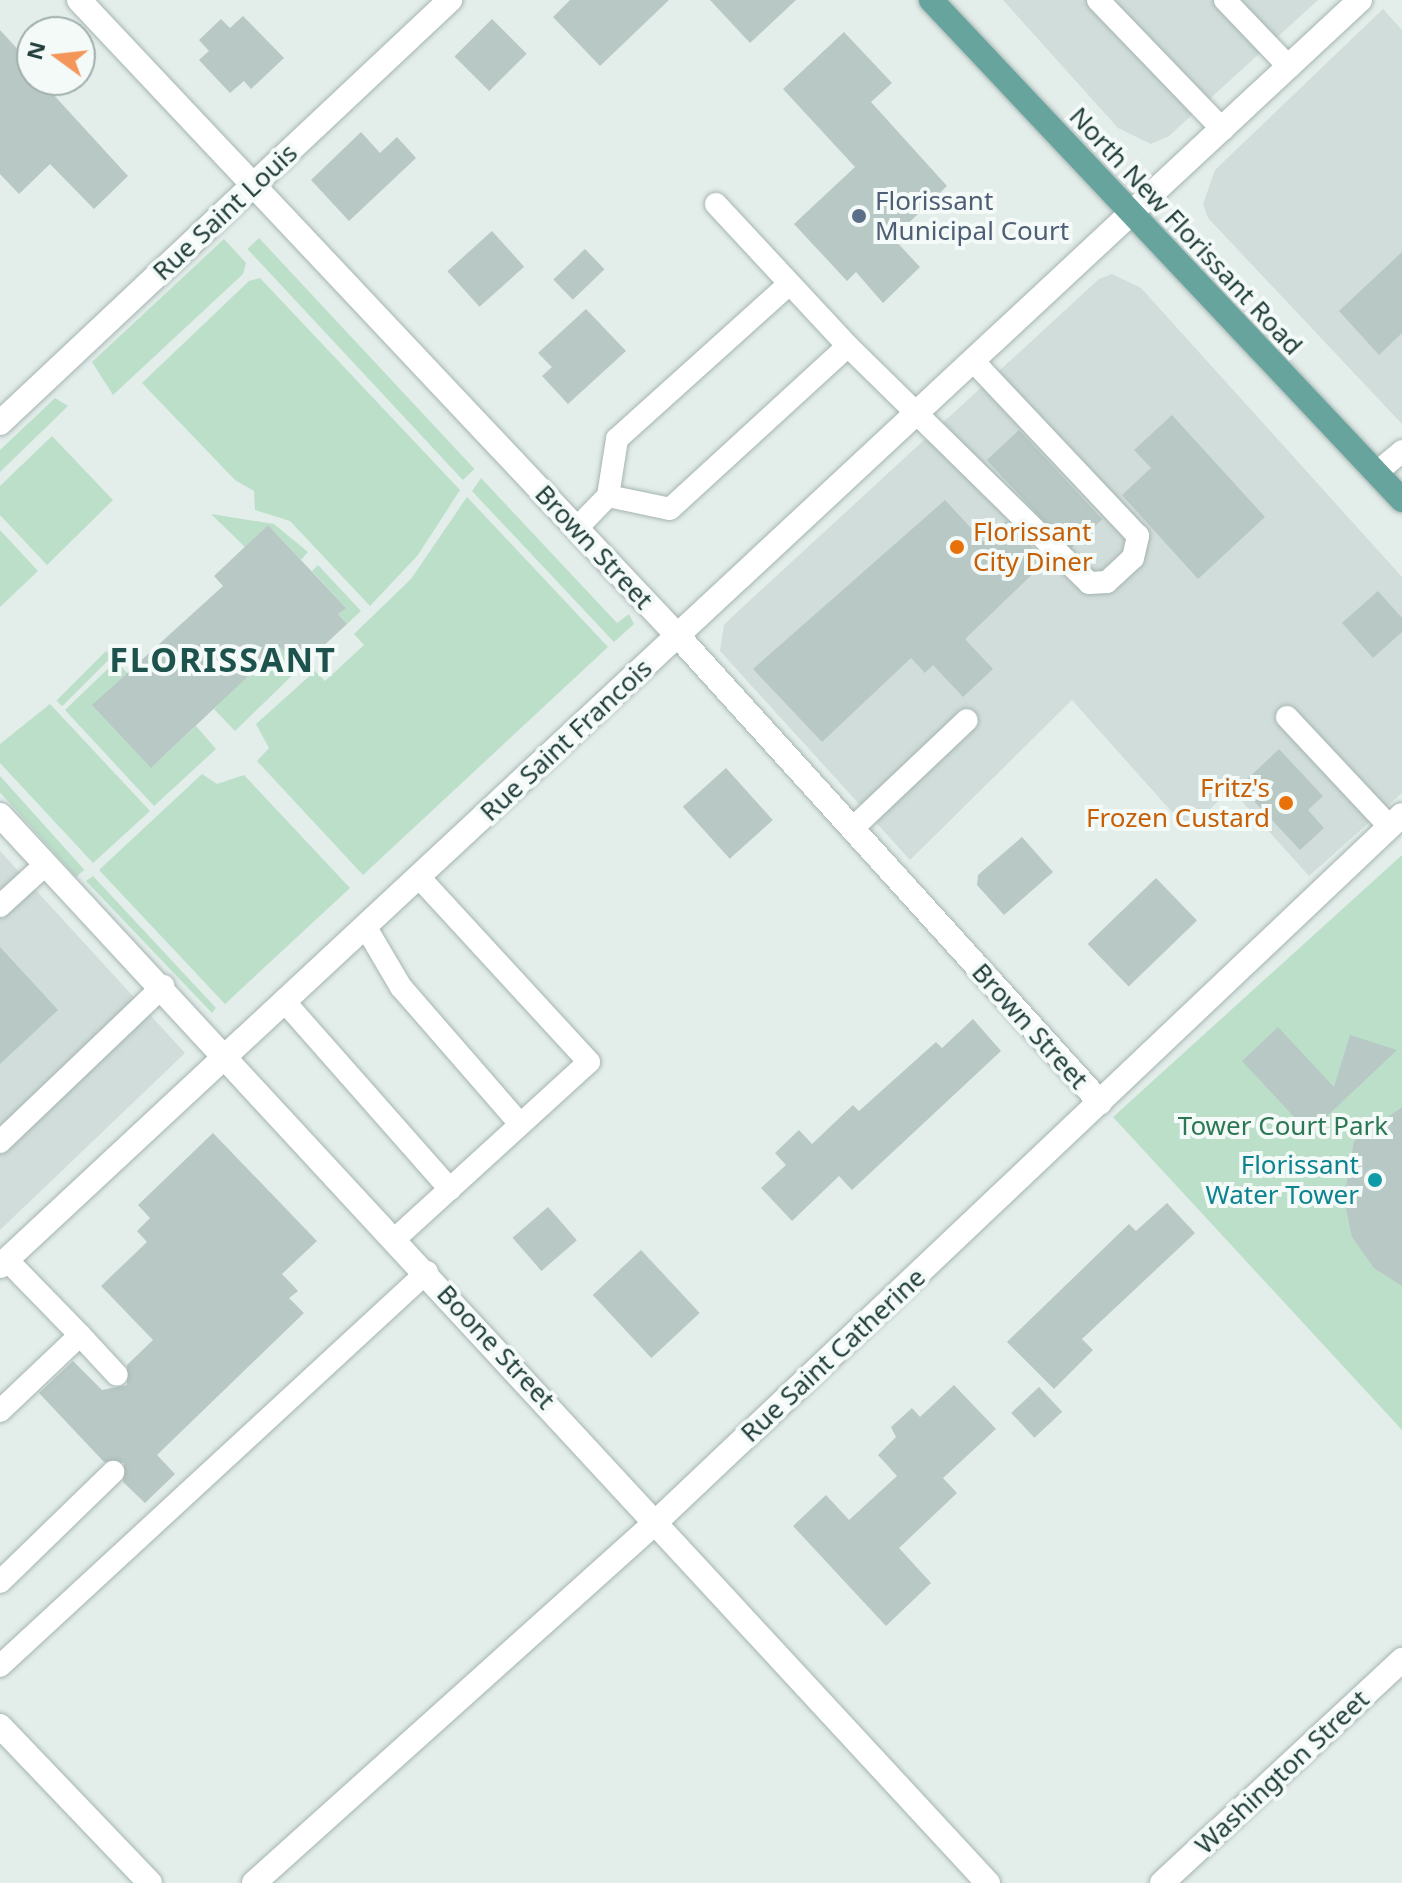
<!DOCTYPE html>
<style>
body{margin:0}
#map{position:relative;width:1402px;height:1883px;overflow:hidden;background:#e3edea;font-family:"Noto Sans",sans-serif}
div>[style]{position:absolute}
.built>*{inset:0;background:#d1ddda}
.green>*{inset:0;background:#bcdfca;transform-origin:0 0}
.building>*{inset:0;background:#b8c8c4;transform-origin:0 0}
.roads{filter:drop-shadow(0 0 2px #a5b5b2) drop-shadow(0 0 2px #a5b5b2)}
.lane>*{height:22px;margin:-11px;padding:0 11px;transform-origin:11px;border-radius:11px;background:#fff}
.street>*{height:24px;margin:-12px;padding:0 12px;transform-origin:12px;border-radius:12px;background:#fff}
.secondary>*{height:24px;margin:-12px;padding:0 12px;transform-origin:12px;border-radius:12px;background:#fff}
.primary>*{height:24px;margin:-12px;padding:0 12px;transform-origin:12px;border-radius:12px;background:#67a49d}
.dots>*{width:22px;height:22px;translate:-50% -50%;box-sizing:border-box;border:4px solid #f4faf8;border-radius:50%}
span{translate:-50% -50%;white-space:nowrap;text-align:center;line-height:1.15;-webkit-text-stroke:8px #f4faf8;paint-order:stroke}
.service-label{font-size:26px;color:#4e5e75}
.left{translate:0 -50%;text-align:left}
.street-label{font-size:26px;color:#223f3c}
.food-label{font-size:26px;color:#c56008}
.right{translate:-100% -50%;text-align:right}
.park-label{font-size:26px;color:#2c7754}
.culture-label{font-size:26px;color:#0d838f}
.district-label{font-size:34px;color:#1e524d;font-weight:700;letter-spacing:2px}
.north{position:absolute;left:16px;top:16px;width:80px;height:80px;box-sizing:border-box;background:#f4faf8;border:2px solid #a0afad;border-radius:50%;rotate:285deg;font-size:22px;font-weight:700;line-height:32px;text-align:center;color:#223f3c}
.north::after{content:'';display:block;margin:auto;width:28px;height:36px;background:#f4965a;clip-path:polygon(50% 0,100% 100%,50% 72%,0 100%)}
</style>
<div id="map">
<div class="built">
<div style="clip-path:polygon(1003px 0,1318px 0,1169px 136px,1151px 144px,1118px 128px)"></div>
<div style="clip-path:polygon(1383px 9px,1402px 30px,1402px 424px,1208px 218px,1203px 204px,1215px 170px)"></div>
<div style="clip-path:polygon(1112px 274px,1141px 288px,1402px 577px,1402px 793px,1309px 876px,1231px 789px,1188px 830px,1072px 700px,910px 860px,720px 651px,724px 625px,733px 616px,1099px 279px)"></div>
<div style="clip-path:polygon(0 851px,185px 1053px,0 1230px)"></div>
</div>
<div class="green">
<div style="left:259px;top:238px;width:316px;height:16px;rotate:47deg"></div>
<div style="clip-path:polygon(224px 239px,246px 263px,243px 274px,113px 395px,92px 362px)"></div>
<div style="clip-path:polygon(260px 278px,460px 490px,418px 555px,370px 606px,290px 521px,255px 510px,254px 491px,235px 480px,142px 383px,249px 281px)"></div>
<div style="clip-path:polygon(55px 398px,68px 406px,0 472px,0 450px)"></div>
<div style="clip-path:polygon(52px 436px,113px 500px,47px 565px,0 515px,0 486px)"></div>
<div style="clip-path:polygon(481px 478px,617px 623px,629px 614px,634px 624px,614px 642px,472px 491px)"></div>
<div style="clip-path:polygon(467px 497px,608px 647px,363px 875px,257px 761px,269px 748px,256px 724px,315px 671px,325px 681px,364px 645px,354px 634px,411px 579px)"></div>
<div style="clip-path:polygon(211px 514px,274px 524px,308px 552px,301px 560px,268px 525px,245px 547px)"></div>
<div style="clip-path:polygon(0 530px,38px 571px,0 607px)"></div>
<div style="clip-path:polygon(318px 565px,361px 611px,347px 624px,338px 614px,345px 607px,312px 571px)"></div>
<div style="clip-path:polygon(275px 643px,305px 663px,235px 731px,214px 709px)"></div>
<div style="left:106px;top:651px;width:8px;height:70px;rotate:45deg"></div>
<div style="clip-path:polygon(116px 661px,127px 673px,93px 705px,152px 767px,196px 726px,216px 749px,154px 806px,65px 710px)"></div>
<div style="clip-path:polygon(50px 704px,150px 811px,93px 863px,0 763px,0 744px)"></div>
<div style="clip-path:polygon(202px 774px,217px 784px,244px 775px,350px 888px,225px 1004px,99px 870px)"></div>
<div style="left:0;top:776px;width:126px;height:11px;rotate:48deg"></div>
<div style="clip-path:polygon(1402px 855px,1402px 1430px,1113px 1117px)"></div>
<div style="clip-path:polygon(93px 876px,216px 1008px,212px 1013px,86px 881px)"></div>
</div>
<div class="building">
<div style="clip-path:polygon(570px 0,669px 0,600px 66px,553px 17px)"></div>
<div style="clip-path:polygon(710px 0,796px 0,750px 43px)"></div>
<div style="clip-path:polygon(243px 16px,284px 58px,251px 89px,244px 81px,230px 93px,199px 60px,209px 51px,199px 40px,221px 19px,230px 28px)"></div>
<div style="left:492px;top:19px;width:49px;height:53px;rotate:45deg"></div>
<div style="clip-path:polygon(0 30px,32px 65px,32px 80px,40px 80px,128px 176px,94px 209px,50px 164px,19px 194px,0 174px)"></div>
<div style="clip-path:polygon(844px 32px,892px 83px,871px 102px,947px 186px,893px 238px,920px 267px,883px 303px,856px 272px,847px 281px,794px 224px,855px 167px,783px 89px)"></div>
<div style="clip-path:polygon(361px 132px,380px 153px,397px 137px,416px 158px,349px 221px,311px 180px)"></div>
<div style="left:492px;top:231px;width:48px;height:60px;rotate:48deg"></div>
<div style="left:585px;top:249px;width:28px;height:44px;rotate:46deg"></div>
<div style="clip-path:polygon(1402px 252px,1402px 333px,1379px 355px,1339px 311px)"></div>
<div style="clip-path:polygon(586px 309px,626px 351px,568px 404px,542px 376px,552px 367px,538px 353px)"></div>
<div style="clip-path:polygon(1172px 415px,1265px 517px,1198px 579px,1122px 495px,1151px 468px,1134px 450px)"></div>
<div style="left:1019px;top:430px;width:122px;height:44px;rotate:47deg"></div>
<div style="clip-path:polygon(945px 500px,984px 542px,1006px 521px,1046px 561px,965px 639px,993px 669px,963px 697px,933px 665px,925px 673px,911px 658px,822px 742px,753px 669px)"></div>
<div style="clip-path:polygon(268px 525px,346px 608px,338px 614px,347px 624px,305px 663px,279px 647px,151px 768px,92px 705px,223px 586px,214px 576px)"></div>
<div style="clip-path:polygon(1378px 591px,1402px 618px,1402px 632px,1373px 658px,1342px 623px)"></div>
<div style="clip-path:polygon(1279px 749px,1323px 796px,1308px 810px,1324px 828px,1300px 850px,1240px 786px)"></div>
<div style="left:726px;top:768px;width:70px;height:58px;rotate:48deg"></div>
<div style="clip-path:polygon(1022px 837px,1053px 872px,1004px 915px,977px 885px,978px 875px)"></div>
<div style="left:1156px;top:878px;width:59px;height:95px;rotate:46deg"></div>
<div style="clip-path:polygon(0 947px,58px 1010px,0 1064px)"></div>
<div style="clip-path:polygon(973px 1019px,1001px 1051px,852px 1190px,839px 1176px,792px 1221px,761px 1188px,786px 1165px,775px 1153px,799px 1130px,812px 1144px,853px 1105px,859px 1111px,936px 1042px,942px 1048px)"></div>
<div style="clip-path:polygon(1278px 1027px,1334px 1087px,1350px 1035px,1397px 1050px,1309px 1133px,1242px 1061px)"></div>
<div style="clip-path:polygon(1402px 1107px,1402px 1286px,1374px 1268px,1352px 1237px,1344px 1199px,1354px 1141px)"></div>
<div style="clip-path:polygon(213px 1133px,317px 1241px,282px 1274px,298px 1291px,289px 1298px,304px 1313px,157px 1455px,175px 1474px,145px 1503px,123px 1482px,124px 1463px,104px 1462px,39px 1393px,73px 1361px,102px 1390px,127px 1385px,127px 1365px,153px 1340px,101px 1286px,147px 1242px,137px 1231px,150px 1218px,138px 1205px)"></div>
<div style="clip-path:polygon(1167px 1203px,1195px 1233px,1082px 1339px,1093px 1350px,1054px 1389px,1007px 1342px,1129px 1224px,1136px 1231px)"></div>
<div style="left:548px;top:1207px;width:44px;height:47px;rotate:49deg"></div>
<div style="left:641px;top:1250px;width:86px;height:66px;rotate:47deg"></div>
<div style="clip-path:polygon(954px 1385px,996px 1429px,943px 1478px,957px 1493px,899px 1548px,931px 1583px,886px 1626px,793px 1526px,826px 1495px,849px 1520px,897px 1476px,878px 1455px,896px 1437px,891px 1427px,912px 1408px,920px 1417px)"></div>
<div style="left:1039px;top:1387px;width:34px;height:38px;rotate:47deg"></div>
</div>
<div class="roads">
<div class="lane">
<div style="left:1098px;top:0;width:180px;rotate:46.1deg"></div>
<div style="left:1225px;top:0;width:93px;rotate:46.3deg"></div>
<div style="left:716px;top:204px;width:194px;rotate:47.1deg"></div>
<div style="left:1376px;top:473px;width:34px;rotate:-40deg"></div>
<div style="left:608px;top:496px;width:58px;rotate:-81deg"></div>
<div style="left:617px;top:439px;width:232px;rotate:-42deg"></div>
<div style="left:577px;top:528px;width:45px;rotate:-45.9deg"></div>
<div style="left:608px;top:496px;width:63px;rotate:11.8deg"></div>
<div style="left:670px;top:509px;width:241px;rotate:-42.5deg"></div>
<div style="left:848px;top:346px;width:338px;rotate:44.5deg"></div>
<div style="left:1089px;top:583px;width:18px;rotate:-3deg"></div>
<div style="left:1107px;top:582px;width:35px;rotate:-43deg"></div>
<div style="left:1133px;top:558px;width:23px;rotate:-77deg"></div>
<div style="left:1138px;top:536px;width:239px;rotate:-133.3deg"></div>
<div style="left:1287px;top:717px;width:151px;rotate:46.9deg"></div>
<div style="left:852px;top:829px;width:158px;rotate:-43.5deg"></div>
<div style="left:0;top:906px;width:62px;rotate:-42.4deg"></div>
<div style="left:365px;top:926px;width:71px;rotate:59.5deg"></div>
<div style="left:401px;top:987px;width:181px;rotate:49deg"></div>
<div style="left:284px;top:1001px;width:251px;rotate:48.6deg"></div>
<div style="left:0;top:1142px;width:226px;rotate:-43.7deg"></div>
<div style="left:396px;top:1238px;width:261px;rotate:-42.4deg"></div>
<div style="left:589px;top:1062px;width:251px;rotate:-132.6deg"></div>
<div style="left:80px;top:1335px;width:54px;rotate:47.2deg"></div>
<div style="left:0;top:1411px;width:110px;rotate:-43.5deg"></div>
<div style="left:80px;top:1335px;width:105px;rotate:-134.2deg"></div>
<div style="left:0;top:1582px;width:158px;rotate:-44.2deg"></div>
<div style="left:0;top:1666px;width:581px;rotate:-42.7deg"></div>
</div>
<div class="street">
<div style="left:79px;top:0;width:874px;rotate:46.72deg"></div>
<div style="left:678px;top:636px;width:629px;rotate:47.84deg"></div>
<div style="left:0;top:423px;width:618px;rotate:-43.23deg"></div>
<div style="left:0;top:815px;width:1455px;rotate:47.23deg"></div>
<div style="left:0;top:1266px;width:1858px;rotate:-42.95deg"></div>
<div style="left:0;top:1726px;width:217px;rotate:46.3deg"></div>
<div style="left:254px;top:1883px;width:542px;rotate:-41.93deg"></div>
<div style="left:657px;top:1521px;width:1026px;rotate:-43.46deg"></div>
</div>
<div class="secondary">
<div style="left:1162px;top:1883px;width:328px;rotate:-42.9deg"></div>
</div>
<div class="primary">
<div style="left:931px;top:0;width:687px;rotate:46.71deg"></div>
</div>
</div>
<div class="dots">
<div style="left:859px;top:216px;background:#5c6f8a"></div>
<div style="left:957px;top:547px;background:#e8710a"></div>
<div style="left:1286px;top:803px;background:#e8710a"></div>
<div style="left:1375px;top:1180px;background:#0f9aa8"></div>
</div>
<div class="service-label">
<span class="left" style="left:875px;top:216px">Florissant<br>Municipal Court</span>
</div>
<div class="street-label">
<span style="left:225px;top:212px;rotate:-43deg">Rue Saint Louis</span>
<span style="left:1186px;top:231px;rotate:47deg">North New Florissant Road</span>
<span style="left:594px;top:547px;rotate:47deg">Brown Street</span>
<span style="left:566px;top:740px;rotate:-43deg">Rue Saint Francois</span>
<span style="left:1030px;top:1026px;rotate:48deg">Brown Street</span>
<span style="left:496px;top:1347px;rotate:47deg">Boone Street</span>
<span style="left:833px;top:1355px;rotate:-43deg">Rue Saint Catherine</span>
<span style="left:1282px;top:1772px;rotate:-43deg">Washington Street</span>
</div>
<div class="food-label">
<span class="left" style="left:973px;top:547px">Florissant<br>City Diner</span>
<span class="right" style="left:1270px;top:803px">Fritz's<br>Frozen Custard</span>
</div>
<div class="park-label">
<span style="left:1283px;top:1126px">Tower Court Park</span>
</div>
<div class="culture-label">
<span class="right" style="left:1359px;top:1180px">Florissant<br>Water Tower</span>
</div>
<div class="district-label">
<span style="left:223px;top:660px">FLORISSANT</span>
</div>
<div class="north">N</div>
</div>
